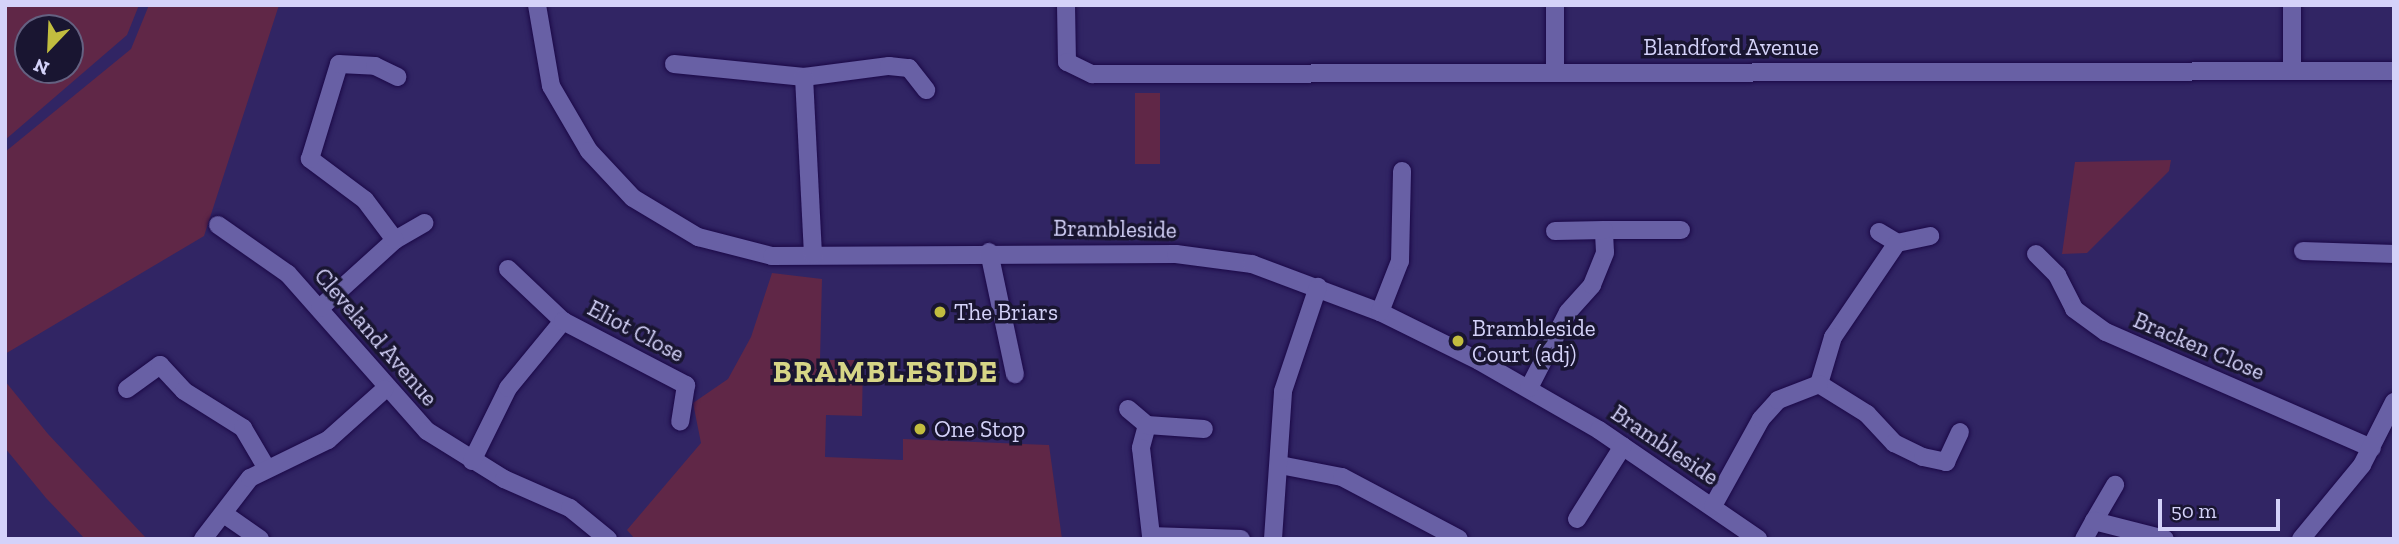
<!DOCTYPE html>
<style>
body{margin:0}
#map{position:relative;width:2399px;height:544px;overflow:hidden;background:#312564;font-family:"Zilla Slab",serif}
div>[style]{position:absolute}
.green>*{inset:0;background:#602747;transform-origin:0 0}
.roads{filter:drop-shadow(0 0 2px #1b0847) drop-shadow(0 0 2px #1b0847)}
.minor>*{height:18px;margin:-9px;padding:0 9px;transform-origin:9px;border-radius:9px;background:#6860a5}
.dots>*{width:19px;height:19px;translate:-50% -50%;box-sizing:border-box;border:4px solid #191531;border-radius:50%}
span{translate:-50% -50%;white-space:nowrap;text-align:center;line-height:1.15;-webkit-text-stroke:7px #191531;paint-order:stroke}
.street-label{font-size:23px;color:#d4d2f9}
.poi-label{font-size:23px;color:#d4d2f9}
.left{translate:0 -50%;text-align:left}
.district-label{font-size:30px;color:#d6d586;font-weight:700;letter-spacing:2px}
.frame{position:absolute;inset:0;border:7px solid #d4d2f9;pointer-events:none}
.north{position:absolute;left:14px;top:14px;width:70px;height:70px;box-sizing:border-box;background:#191531;border:2px solid #646181;border-radius:50%;rotate:203deg;font-size:19px;font-weight:700;line-height:28px;text-align:center;color:#d4d2f9}
.north::after{content:'';display:block;margin:auto;width:24px;height:32px;background:#c2bd3f;clip-path:polygon(50% 0,100% 100%,50% 72%,0 100%)}
.scale{position:absolute;left:2158px;top:499px;width:122px;height:32px;box-sizing:border-box;border:4px solid #d4d2f9;border-top:0;padding-left:9px;font-size:21px;line-height:24px;white-space:nowrap;color:#d4d2f9;-webkit-text-stroke:5px #191531;paint-order:stroke}
</style>
<div id="map">
<div class="green">
<div style="clip-path:polygon(evenodd,5px 5px,139px 5px,127px 35px,5px 140px,5px 5px,70px 28px,70px 70px,28px 70px,28px 28px,70px 28px)"></div>
<div style="clip-path:polygon(149px 5px,279px 5px,204px 236px,5px 354px,5px 152px,131px 49px)"></div>
<div style="left:1135px;top:93px;width:25px;height:71px"></div>
<div style="clip-path:polygon(2171px 160px,2169px 171px,2087px 253px,2062px 254px,2075px 162px)"></div>
<div style="clip-path:polygon(772px 273px,822px 279px,820px 360px,863px 360px,862px 416px,826px 415px,825px 457px,903px 460px,903px 439px,1049px 445px,1062px 539px,635px 539px,627px 530px,701px 443px,693px 403px,728px 379px,751px 337px)"></div>
<div style="clip-path:polygon(5px 381px,48px 434px,147px 539px,85px 539px,46px 498px,5px 448px)"></div>
</div>
<div class="roads">
<div class="minor">
<div style="left:537px;top:5px;width:82px;rotate:80.2deg"></div>
<div style="left:551px;top:86px;width:75px;rotate:59.7deg"></div>
<div style="left:589px;top:151px;width:64px;rotate:46.9deg"></div>
<div style="left:633px;top:198px;width:76px;rotate:31deg"></div>
<div style="left:698px;top:237px;width:76px;rotate:14.4deg"></div>
<div style="left:772px;top:256px;width:404px;rotate:-0.3deg"></div>
<div style="left:1176px;top:254px;width:77px;rotate:7.5deg"></div>
<div style="left:1252px;top:264px;width:137px;rotate:20.6deg"></div>
<div style="left:1380px;top:312px;width:110px;rotate:26.3deg"></div>
<div style="left:1479px;top:361px;width:138px;rotate:29.9deg"></div>
<div style="left:1599px;top:430px;width:193px;rotate:34.4deg"></div>
<div style="left:1066px;top:5px;width:57px;rotate:89deg"></div>
<div style="left:1067px;top:62px;width:28px;rotate:26deg"></div>
<div style="left:1092px;top:74px;width:1302px;rotate:-0.13deg"></div>
<div style="left:1555px;top:5px;width:67px;rotate:90deg"></div>
<div style="left:2292px;top:5px;width:66px;rotate:90deg"></div>
<div style="left:674px;top:64px;width:131px;rotate:5.7deg"></div>
<div style="left:804px;top:77px;width:86px;rotate:-7.4deg"></div>
<div style="left:889px;top:66px;width:20px;rotate:6deg"></div>
<div style="left:909px;top:68px;width:28px;rotate:52deg"></div>
<div style="left:804px;top:77px;width:178px;rotate:87.1deg"></div>
<div style="left:218px;top:225px;width:85px;rotate:35deg"></div>
<div style="left:288px;top:274px;width:210px;rotate:48.5deg"></div>
<div style="left:427px;top:431px;width:91px;rotate:31.9deg"></div>
<div style="left:504px;top:479px;width:72px;rotate:23.7deg"></div>
<div style="left:570px;top:508px;width:49px;rotate:39.2deg"></div>
<div style="left:1604px;top:230px;width:77px"></div>
<div style="left:1879px;top:232px;width:21px;rotate:31deg"></div>
<div style="left:1897px;top:243px;width:34px;rotate:-12deg"></div>
<div style="left:395px;top:240px;width:34px;rotate:-30deg"></div>
<div style="left:1897px;top:243px;width:114px;rotate:124.2deg"></div>
<div style="left:1833px;top:337px;width:49px;rotate:106.6deg"></div>
<div style="left:1819px;top:384px;width:57px;rotate:32deg"></div>
<div style="left:1867px;top:414px;width:40px;rotate:47deg"></div>
<div style="left:1894px;top:443px;width:32px;rotate:26deg"></div>
<div style="left:1923px;top:457px;width:24px;rotate:12deg"></div>
<div style="left:1946px;top:462px;width:33px;rotate:-65deg"></div>
<div style="left:2303px;top:251px;width:91px;rotate:1.9deg"></div>
<div style="left:989px;top:252px;width:125px;rotate:78deg"></div>
<div style="left:2036px;top:254px;width:30px;rotate:45deg"></div>
<div style="left:2057px;top:275px;width:38px;rotate:63deg"></div>
<div style="left:2074px;top:309px;width:39px;rotate:36deg"></div>
<div style="left:2106px;top:332px;width:290px;rotate:23.6deg"></div>
<div style="left:508px;top:269px;width:76px;rotate:43.4deg"></div>
<div style="left:320px;top:308px;width:101px;rotate:-42.2deg"></div>
<div style="left:395px;top:240px;width:50px;rotate:-126.9deg"></div>
<div style="left:365px;top:200px;width:69px;rotate:-143.3deg"></div>
<div style="left:310px;top:159px;width:99px;rotate:-73deg"></div>
<div style="left:339px;top:64px;width:36px;rotate:3deg"></div>
<div style="left:375px;top:66px;width:25px;rotate:26deg"></div>
<div style="left:1380px;top:312px;width:55px;rotate:-68.6deg"></div>
<div style="left:1400px;top:261px;width:90px;rotate:-88.7deg"></div>
<div style="left:1529px;top:388px;width:85px;rotate:-62.8deg"></div>
<div style="left:1568px;top:312px;width:36px;rotate:-48deg"></div>
<div style="left:1592px;top:285px;width:35px;rotate:-68deg"></div>
<div style="left:1605px;top:252px;width:22px;rotate:-93deg"></div>
<div style="left:1604px;top:230px;width:49px;rotate:178.8deg"></div>
<div style="left:127px;top:389px;width:41px;rotate:-36deg"></div>
<div style="left:160px;top:365px;width:35px;rotate:47deg"></div>
<div style="left:184px;top:391px;width:70px;rotate:32.1deg"></div>
<div style="left:243px;top:428px;width:45px;rotate:59.5deg"></div>
<div style="left:1128px;top:409px;width:25px;rotate:40deg"></div>
<div style="left:1147px;top:425px;width:24px;rotate:105deg"></div>
<div style="left:1141px;top:448px;width:89px;rotate:83.5deg"></div>
<div style="left:1151px;top:536px;width:90px;rotate:1.9deg"></div>
<div style="left:1147px;top:425px;width:57px;rotate:4deg"></div>
<div style="left:472px;top:461px;width:81px;rotate:-63.7deg"></div>
<div style="left:508px;top:388px;width:87px;rotate:-50.6deg"></div>
<div style="left:563px;top:321px;width:139px;rotate:27.5deg"></div>
<div style="left:686px;top:385px;width:37px;rotate:99deg"></div>
<div style="left:1280px;top:465px;width:63px;rotate:11deg"></div>
<div style="left:1342px;top:477px;width:132px;rotate:27.9deg"></div>
<div style="left:1713px;top:506px;width:99px;rotate:-61.1deg"></div>
<div style="left:1761px;top:419px;width:25px;rotate:-48deg"></div>
<div style="left:1778px;top:400px;width:44px;rotate:-21.3deg"></div>
<div style="left:224px;top:514px;width:44px;rotate:34.8deg"></div>
<div style="left:1577px;top:519px;width:86px;rotate:-57.8deg"></div>
<div style="left:2094px;top:521px;width:42px;rotate:-59.7deg"></div>
<div style="left:203px;top:539px;width:77px;rotate:-52.4deg"></div>
<div style="left:250px;top:478px;width:87px;rotate:-26deg"></div>
<div style="left:328px;top:440px;width:76px;rotate:-41.8deg"></div>
<div style="left:1273px;top:539px;width:148px;rotate:-86.1deg"></div>
<div style="left:1283px;top:391px;width:110px;rotate:-71.4deg"></div>
<div style="left:2084px;top:539px;width:21px;rotate:-61deg"></div>
<div style="left:2094px;top:521px;width:73px;rotate:14.2deg"></div>
<div style="left:2301px;top:539px;width:96px;rotate:-50.5deg"></div>
<div style="left:2362px;top:465px;width:71px;rotate:-63.1deg"></div>
</div>
</div>
<div class="dots">
<div style="left:940px;top:312px;background:#c2bd3f"></div>
<div style="left:1458px;top:341px;background:#c2bd3f"></div>
<div style="left:920px;top:429px;background:#c2bd3f"></div>
</div>
<div class="street-label">
<span style="left:1731px;top:47px">Blandford Avenue</span>
<span style="left:1115px;top:229px;rotate:1deg">Brambleside</span>
<span style="left:636px;top:331px;rotate:28deg">Eliot Close</span>
<span style="left:376px;top:337px;rotate:49deg">Cleveland Avenue</span>
<span style="left:2199px;top:346px;rotate:23deg">Bracken Close</span>
<span style="left:1665px;top:445px;rotate:34deg">Brambleside</span>
</div>
<div class="poi-label">
<span class="left" style="left:954px;top:312px">The Briars</span>
<span class="left" style="left:1472px;top:341px">Brambleside<br>Court (adj)</span>
<span class="left" style="left:934px;top:429px">One Stop</span>
</div>
<div class="district-label">
<span style="left:886px;top:372px">BRAMBLESIDE</span>
</div>
<div class="frame"></div>
<div class="north">N</div>
<div class="scale">50 m</div>
</div>
